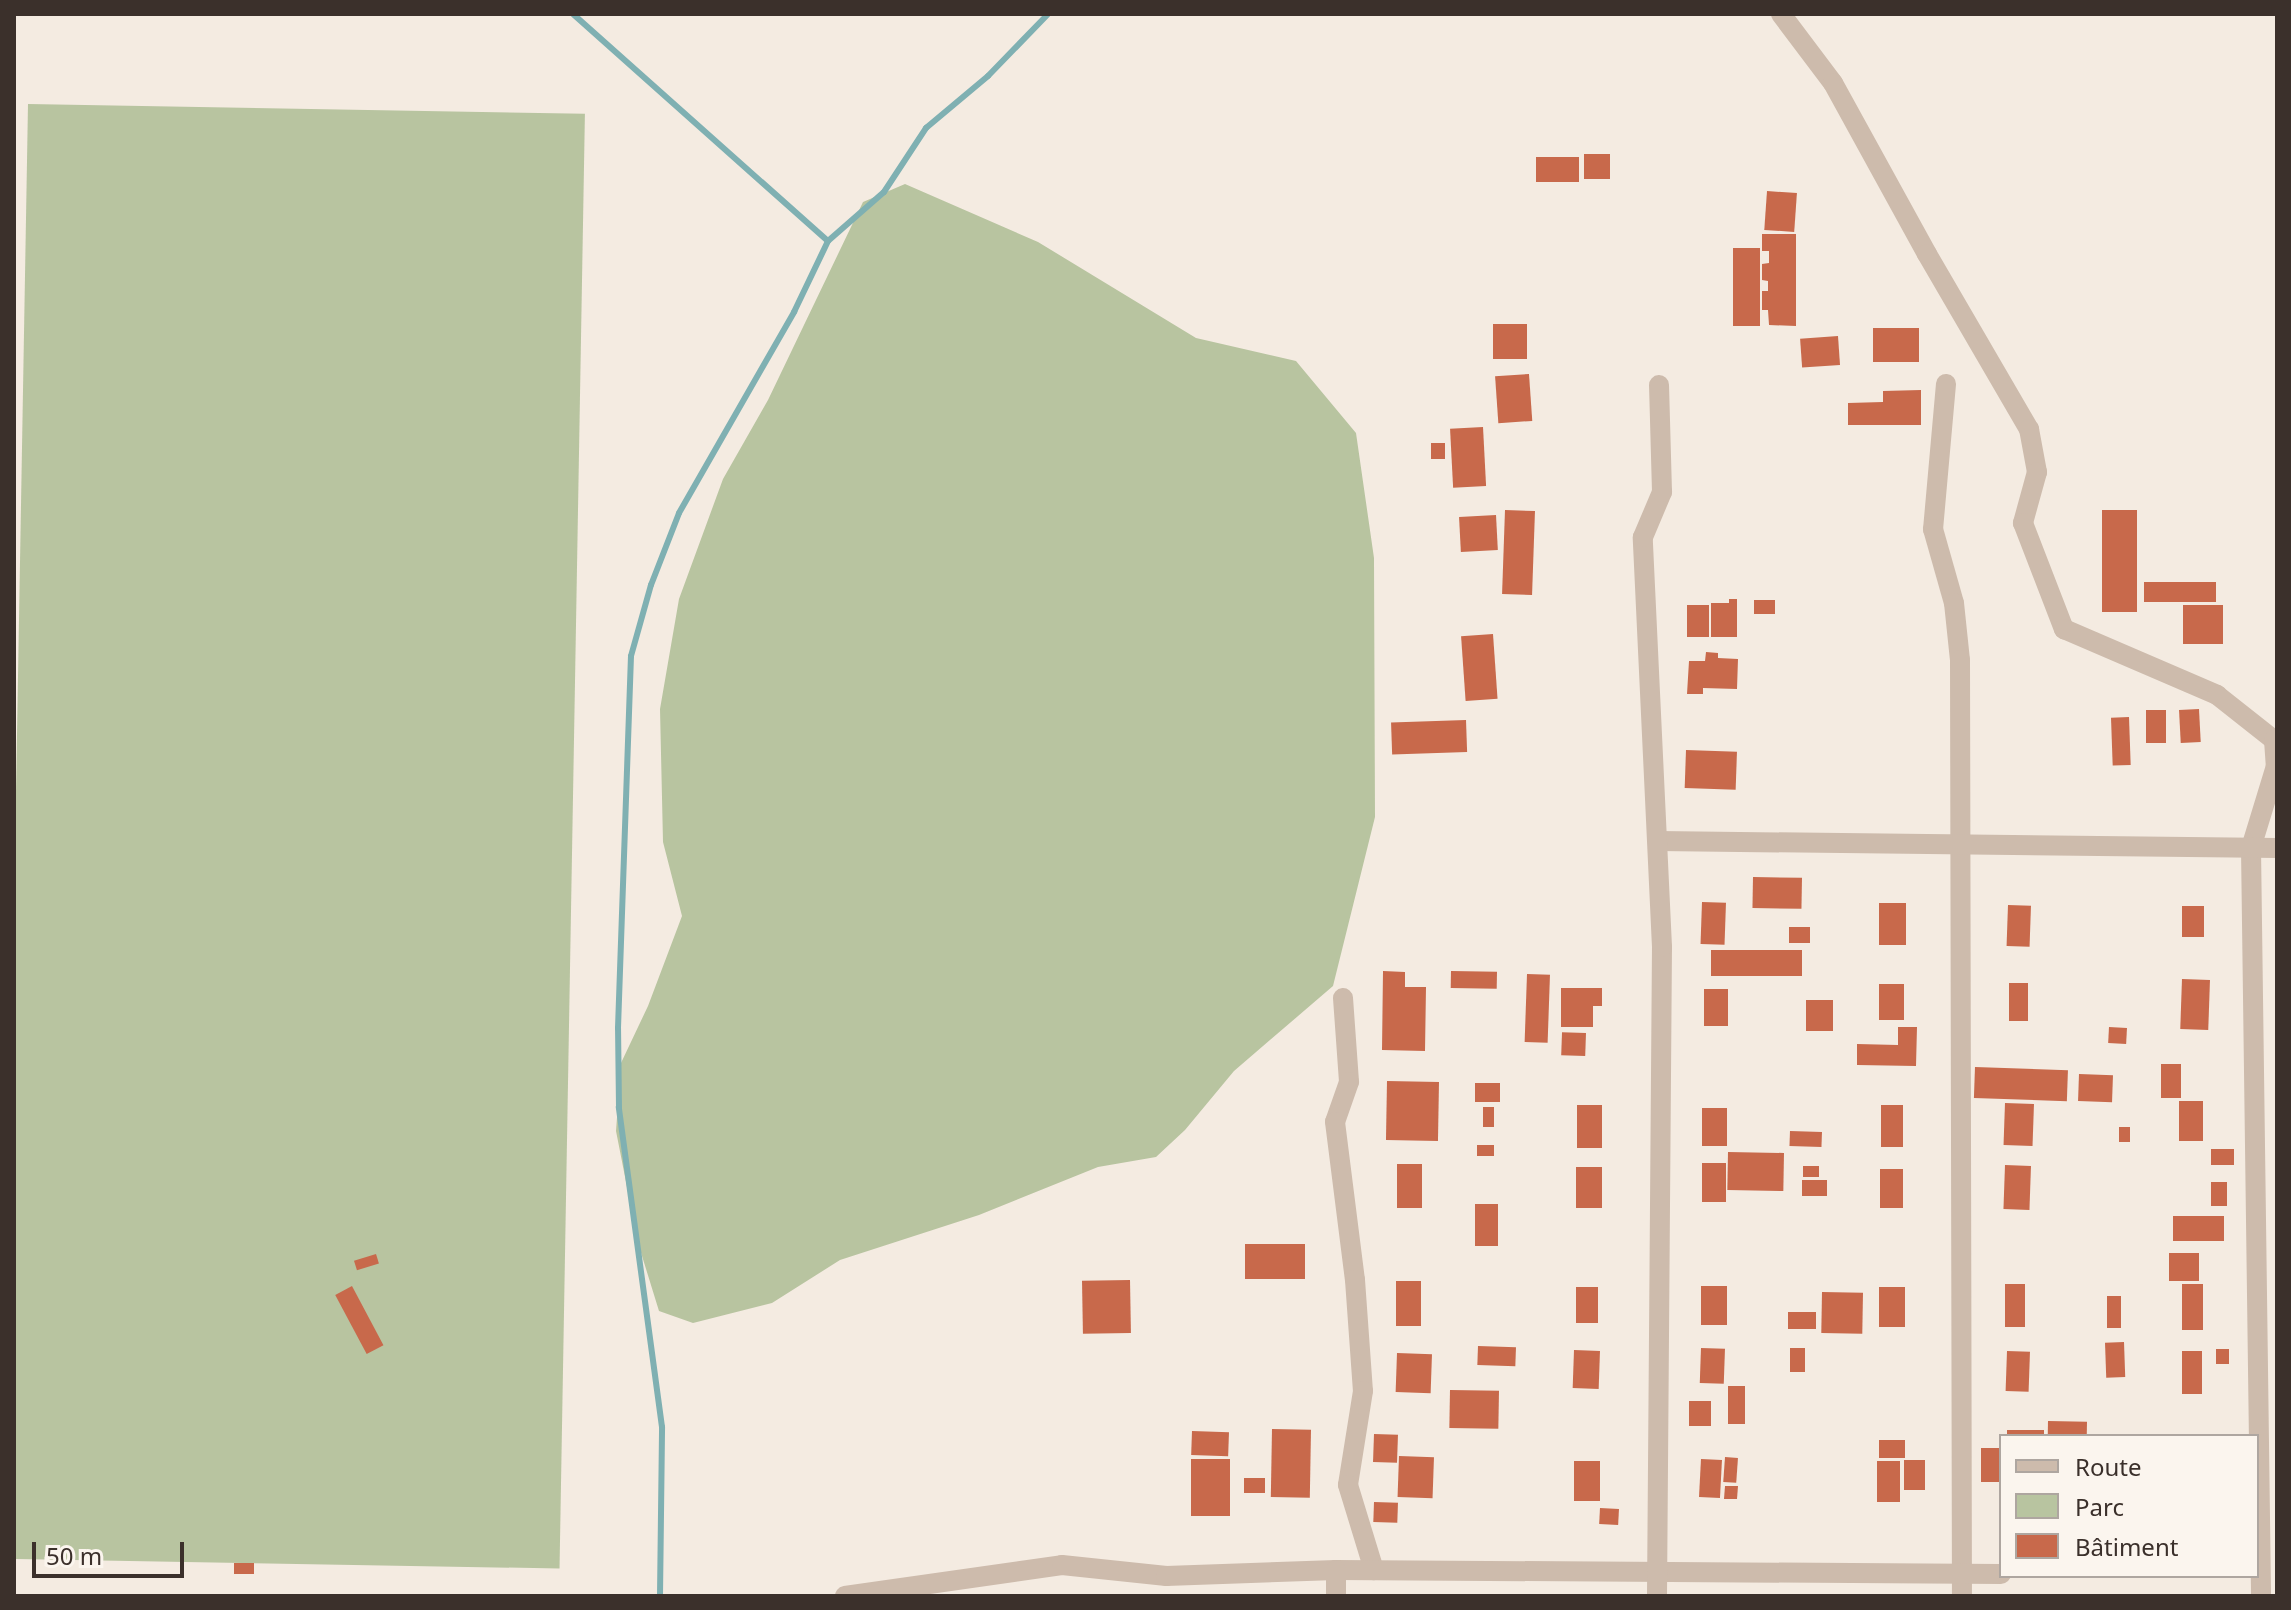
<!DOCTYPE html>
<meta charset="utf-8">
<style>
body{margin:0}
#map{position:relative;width:2291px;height:1610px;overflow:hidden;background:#f4ebe1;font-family:"Noto Sans",sans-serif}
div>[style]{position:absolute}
.green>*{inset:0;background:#b8c4a0;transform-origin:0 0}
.stream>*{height:6px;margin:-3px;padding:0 3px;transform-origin:3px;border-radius:3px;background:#7fb0b2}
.building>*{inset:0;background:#c8694b;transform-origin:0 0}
.minor>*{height:20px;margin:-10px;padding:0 10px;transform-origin:10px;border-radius:10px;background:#cdbbac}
span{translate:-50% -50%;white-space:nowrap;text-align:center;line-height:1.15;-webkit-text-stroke:6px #fbf5ee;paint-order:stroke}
.frame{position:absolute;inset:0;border:16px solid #3b302b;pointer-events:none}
.legend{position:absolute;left:1999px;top:1434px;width:260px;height:144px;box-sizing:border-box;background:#fbf5ee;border:2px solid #aea6a0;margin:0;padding:10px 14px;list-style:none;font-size:24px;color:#3b302b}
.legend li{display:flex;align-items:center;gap:16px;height:40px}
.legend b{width:40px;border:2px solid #aea6a0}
.scale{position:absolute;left:32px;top:1542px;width:152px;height:36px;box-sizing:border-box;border:4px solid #3b302b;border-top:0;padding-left:10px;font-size:24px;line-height:28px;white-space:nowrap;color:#3b302b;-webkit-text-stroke:6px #fbf5ee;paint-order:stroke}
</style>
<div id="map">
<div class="green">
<div style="left:28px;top:104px;width:557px;height:1455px;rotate:1deg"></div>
<div style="clip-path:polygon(905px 184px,1038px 242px,1196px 338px,1296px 361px,1356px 433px,1374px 558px,1375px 817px,1333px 986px,1234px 1071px,1185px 1130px,1156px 1157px,1098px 1167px,979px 1215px,840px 1260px,772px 1303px,693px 1323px,659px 1311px,638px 1243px,616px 1131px,621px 1063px,648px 1006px,682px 916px,663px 842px,660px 709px,679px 599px,723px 479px,768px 400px,863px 202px)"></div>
</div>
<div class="stream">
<div style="left:573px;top:14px;width:341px;rotate:41.7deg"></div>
<div style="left:660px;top:1596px;width:169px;rotate:-89.3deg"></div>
<div style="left:662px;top:1427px;width:323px;rotate:-97.7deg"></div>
<div style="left:619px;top:1107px;width:79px;rotate:-90.7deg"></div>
<div style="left:618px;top:1028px;width:372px;rotate:-88deg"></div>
<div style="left:631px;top:656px;width:74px;rotate:-74.3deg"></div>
<div style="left:651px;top:585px;width:77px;rotate:-68.7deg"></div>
<div style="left:679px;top:513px;width:232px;rotate:-60.2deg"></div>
<div style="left:794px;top:312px;width:79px;rotate:-64.4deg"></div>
<div style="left:828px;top:241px;width:74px;rotate:-41.2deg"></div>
<div style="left:884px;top:192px;width:77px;rotate:-56.7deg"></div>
<div style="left:926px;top:128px;width:81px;rotate:-40deg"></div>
<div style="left:988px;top:76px;width:86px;rotate:-45.9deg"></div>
</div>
<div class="building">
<div style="left:1584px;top:154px;width:26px;height:25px"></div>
<div style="left:1536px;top:157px;width:43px;height:25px"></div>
<div style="left:1767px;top:191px;width:30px;height:39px;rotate:4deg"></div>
<div style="clip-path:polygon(1762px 234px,1796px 234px,1796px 326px,1769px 325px,1768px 310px,1762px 310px,1762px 291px,1768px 291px,1768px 281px,1762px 280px,1762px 264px,1769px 263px,1769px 251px,1762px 251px)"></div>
<div style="left:1733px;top:248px;width:27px;height:78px"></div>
<div style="left:1493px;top:324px;width:34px;height:35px"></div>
<div style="left:1873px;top:328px;width:46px;height:34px"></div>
<div style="left:1838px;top:336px;width:29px;height:38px;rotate:86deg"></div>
<div style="left:1529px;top:374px;width:47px;height:34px;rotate:86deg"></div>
<div style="clip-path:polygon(1921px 390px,1921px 425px,1848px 425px,1848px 403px,1883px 402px,1883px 391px)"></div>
<div style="left:1483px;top:427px;width:59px;height:33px;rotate:87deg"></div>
<div style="left:1431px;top:443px;width:14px;height:16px"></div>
<div style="left:1505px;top:510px;width:30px;height:84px;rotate:2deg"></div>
<div style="left:2102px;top:510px;width:35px;height:102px"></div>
<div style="left:1496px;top:515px;width:35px;height:37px;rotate:87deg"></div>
<div style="left:2216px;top:582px;width:20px;height:72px;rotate:90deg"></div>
<div style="clip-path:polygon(1729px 599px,1737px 599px,1737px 637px,1711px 637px,1711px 603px,1729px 603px)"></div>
<div style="left:1754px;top:600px;width:21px;height:14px"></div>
<div style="left:1687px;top:605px;width:22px;height:32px"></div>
<div style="left:2183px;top:605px;width:40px;height:39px"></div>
<div style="left:1493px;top:634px;width:65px;height:32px;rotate:86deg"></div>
<div style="clip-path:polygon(1706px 652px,1718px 653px,1718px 658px,1738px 659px,1737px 689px,1703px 688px,1703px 694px,1687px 694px,1689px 661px,1705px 661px)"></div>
<div style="left:2199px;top:709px;width:33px;height:20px;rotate:87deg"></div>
<div style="left:2146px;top:710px;width:20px;height:33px"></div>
<div style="left:2129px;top:717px;width:48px;height:18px;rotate:88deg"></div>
<div style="left:1466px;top:720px;width:32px;height:75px;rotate:88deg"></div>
<div style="left:1686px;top:750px;width:51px;height:38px;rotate:2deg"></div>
<div style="left:1753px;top:877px;width:49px;height:31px;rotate:1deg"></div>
<div style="left:1702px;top:902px;width:24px;height:42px;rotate:2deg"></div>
<div style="left:1879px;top:903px;width:27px;height:42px"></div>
<div style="left:2008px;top:905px;width:23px;height:41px;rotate:2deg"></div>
<div style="left:2182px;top:906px;width:22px;height:31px"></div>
<div style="left:1789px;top:927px;width:21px;height:16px"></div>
<div style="left:1711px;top:950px;width:91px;height:26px"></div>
<div style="clip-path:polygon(1383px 971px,1405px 972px,1405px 987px,1426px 987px,1425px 1051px,1382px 1050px)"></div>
<div style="left:1451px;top:971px;width:46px;height:17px;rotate:1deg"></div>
<div style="left:1527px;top:974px;width:23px;height:68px;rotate:2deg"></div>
<div style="left:2182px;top:979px;width:28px;height:50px;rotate:2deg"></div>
<div style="left:2009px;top:983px;width:19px;height:38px"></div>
<div style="left:1879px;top:984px;width:25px;height:36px"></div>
<div style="clip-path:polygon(1561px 988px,1602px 988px,1602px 1006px,1593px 1006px,1593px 1027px,1561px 1027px)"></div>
<div style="left:1704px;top:989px;width:24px;height:37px"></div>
<div style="left:1806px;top:1000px;width:27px;height:31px"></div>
<div style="clip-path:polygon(1898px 1027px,1917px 1027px,1916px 1066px,1857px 1065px,1857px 1044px,1898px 1045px)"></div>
<div style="left:2109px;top:1027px;width:18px;height:16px;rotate:3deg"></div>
<div style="left:1586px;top:1033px;width:23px;height:24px;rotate:92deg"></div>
<div style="left:2161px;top:1064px;width:20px;height:34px"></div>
<div style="left:1975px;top:1067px;width:93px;height:31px;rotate:2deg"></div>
<div style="left:2079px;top:1074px;width:34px;height:27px;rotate:2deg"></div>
<div style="left:1387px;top:1081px;width:52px;height:59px;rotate:1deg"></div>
<div style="left:1475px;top:1083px;width:25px;height:19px"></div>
<div style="left:2179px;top:1101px;width:24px;height:40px"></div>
<div style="left:2005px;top:1103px;width:29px;height:42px;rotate:2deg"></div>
<div style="left:1577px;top:1105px;width:25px;height:43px"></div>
<div style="left:1881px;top:1105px;width:22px;height:42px"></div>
<div style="left:1483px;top:1107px;width:11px;height:20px"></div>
<div style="left:1702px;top:1108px;width:25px;height:38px"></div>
<div style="left:2119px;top:1127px;width:11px;height:15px"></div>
<div style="left:1790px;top:1131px;width:32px;height:15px;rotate:2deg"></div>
<div style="left:1477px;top:1145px;width:17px;height:11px"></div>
<div style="left:2211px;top:1149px;width:23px;height:16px"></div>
<div style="left:1728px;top:1152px;width:56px;height:38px;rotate:1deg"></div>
<div style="left:1702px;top:1163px;width:24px;height:39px"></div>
<div style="left:1397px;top:1164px;width:25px;height:44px"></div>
<div style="left:2005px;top:1165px;width:26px;height:44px;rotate:2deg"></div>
<div style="left:1803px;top:1166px;width:16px;height:11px"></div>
<div style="left:1576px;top:1167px;width:26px;height:41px"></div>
<div style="left:1880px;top:1169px;width:23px;height:39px"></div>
<div style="left:1802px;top:1180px;width:25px;height:16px"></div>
<div style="left:2211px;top:1182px;width:16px;height:24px"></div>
<div style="left:1475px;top:1204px;width:23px;height:42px"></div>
<div style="left:2173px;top:1216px;width:51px;height:25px"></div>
<div style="left:1245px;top:1244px;width:60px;height:35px"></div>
<div style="left:2169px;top:1253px;width:30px;height:28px"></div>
<div style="left:376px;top:1254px;width:10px;height:23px;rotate:73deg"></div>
<div style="left:1130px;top:1280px;width:53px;height:48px;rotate:89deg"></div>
<div style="left:1396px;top:1281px;width:25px;height:45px"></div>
<div style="left:2005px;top:1284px;width:20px;height:43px"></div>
<div style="left:2182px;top:1284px;width:21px;height:46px"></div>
<div style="left:352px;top:1286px;width:67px;height:19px;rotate:62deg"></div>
<div style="left:1701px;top:1286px;width:26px;height:39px"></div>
<div style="left:1576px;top:1287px;width:22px;height:36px"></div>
<div style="left:1879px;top:1287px;width:26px;height:40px"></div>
<div style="left:1822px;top:1292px;width:41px;height:41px;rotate:1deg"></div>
<div style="left:2107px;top:1296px;width:14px;height:32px"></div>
<div style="left:1788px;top:1312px;width:28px;height:17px"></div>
<div style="left:2124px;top:1342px;width:35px;height:19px;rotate:88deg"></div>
<div style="left:1478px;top:1346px;width:38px;height:19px;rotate:2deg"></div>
<div style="left:1701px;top:1348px;width:24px;height:35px;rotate:2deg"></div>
<div style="left:1790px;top:1348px;width:15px;height:24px"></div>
<div style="left:2216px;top:1349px;width:13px;height:15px"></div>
<div style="left:1574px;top:1350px;width:26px;height:38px;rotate:2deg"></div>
<div style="left:2007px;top:1351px;width:23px;height:40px;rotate:2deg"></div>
<div style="left:2202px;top:1351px;width:43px;height:20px;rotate:90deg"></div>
<div style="left:1397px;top:1353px;width:35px;height:39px;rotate:2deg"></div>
<div style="left:1728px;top:1386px;width:17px;height:38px"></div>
<div style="left:1450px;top:1390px;width:49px;height:38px;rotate:1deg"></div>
<div style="left:1689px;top:1401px;width:22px;height:25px"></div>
<div style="left:2048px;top:1421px;width:39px;height:15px;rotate:1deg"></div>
<div style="left:1272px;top:1429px;width:39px;height:68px;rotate:1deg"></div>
<div style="left:2007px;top:1430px;width:37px;height:6px"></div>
<div style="left:1192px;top:1431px;width:37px;height:24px;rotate:2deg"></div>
<div style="left:1374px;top:1434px;width:24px;height:28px;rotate:2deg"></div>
<div style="left:1905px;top:1440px;width:18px;height:26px;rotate:90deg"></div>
<div style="left:1981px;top:1448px;width:19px;height:34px"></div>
<div style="left:1399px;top:1456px;width:35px;height:41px;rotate:2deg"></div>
<div style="left:1725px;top:1457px;width:13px;height:25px;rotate:4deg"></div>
<div style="left:1191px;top:1459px;width:39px;height:57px"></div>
<div style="left:1701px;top:1459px;width:21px;height:38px;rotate:3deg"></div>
<div style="left:1904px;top:1460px;width:21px;height:30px"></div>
<div style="left:1574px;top:1461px;width:26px;height:40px"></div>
<div style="left:1900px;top:1461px;width:41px;height:23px;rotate:90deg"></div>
<div style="left:1244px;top:1478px;width:21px;height:15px"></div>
<div style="clip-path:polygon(1725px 1486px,1738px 1486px,1737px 1499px,1724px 1499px)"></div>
<div style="left:1374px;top:1502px;width:24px;height:20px;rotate:2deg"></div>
<div style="left:1600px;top:1508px;width:19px;height:16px;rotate:3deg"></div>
<div style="left:254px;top:1563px;width:11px;height:20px;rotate:90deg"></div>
</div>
<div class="minor">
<div style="left:1781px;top:14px;width:86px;rotate:53deg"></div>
<div style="left:1833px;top:83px;width:195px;rotate:61.2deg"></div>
<div style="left:1927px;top:254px;width:203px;rotate:59.8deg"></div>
<div style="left:2029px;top:429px;width:44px;rotate:79.5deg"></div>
<div style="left:2037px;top:472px;width:53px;rotate:105.4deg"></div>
<div style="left:2023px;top:523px;width:114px;rotate:68.9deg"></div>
<div style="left:2064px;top:629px;width:167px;rotate:23.3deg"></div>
<div style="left:2217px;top:695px;width:73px;rotate:38.3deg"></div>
<div style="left:2274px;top:740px;width:26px;rotate:86deg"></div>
<div style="left:2276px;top:766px;width:86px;rotate:107deg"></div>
<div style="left:2251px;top:848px;width:748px;rotate:89.23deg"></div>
<div style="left:1946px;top:384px;width:146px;rotate:95.1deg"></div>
<div style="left:1933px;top:529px;width:77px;rotate:74.2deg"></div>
<div style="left:1954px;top:603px;width:57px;rotate:84deg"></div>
<div style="left:1960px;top:660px;width:936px;rotate:89.88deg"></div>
<div style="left:1658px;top:841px;width:619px;rotate:0.65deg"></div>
<div style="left:1343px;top:998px;width:84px;rotate:85.9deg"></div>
<div style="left:1349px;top:1082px;width:42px;rotate:109.3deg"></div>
<div style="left:1335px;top:1122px;width:159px;rotate:82.8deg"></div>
<div style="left:1355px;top:1280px;width:111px;rotate:85.9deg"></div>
<div style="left:1363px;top:1391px;width:95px;rotate:99.1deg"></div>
<div style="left:1348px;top:1485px;width:89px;rotate:73deg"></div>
<div style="left:845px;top:1596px;width:219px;rotate:-8.1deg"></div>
<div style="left:1062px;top:1565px;width:105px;rotate:6deg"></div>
<div style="left:1166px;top:1576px;width:170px;rotate:-2deg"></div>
<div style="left:1336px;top:1570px;width:665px;rotate:0.34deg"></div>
<div style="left:1336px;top:1596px;width:26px;rotate:-90deg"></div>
<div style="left:1657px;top:1596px;width:649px;rotate:-89.56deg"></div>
<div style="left:1662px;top:947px;width:410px;rotate:-92.7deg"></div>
<div style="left:1643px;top:537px;width:49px;rotate:-67.1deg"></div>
<div style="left:1662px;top:492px;width:107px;rotate:-91.6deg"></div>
</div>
<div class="frame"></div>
<ul class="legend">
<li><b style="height:10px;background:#cdbbac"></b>Route</li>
<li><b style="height:22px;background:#b8c4a0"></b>Parc</li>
<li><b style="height:22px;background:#c8694b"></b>Bâtiment</li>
</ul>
<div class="scale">50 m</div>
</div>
